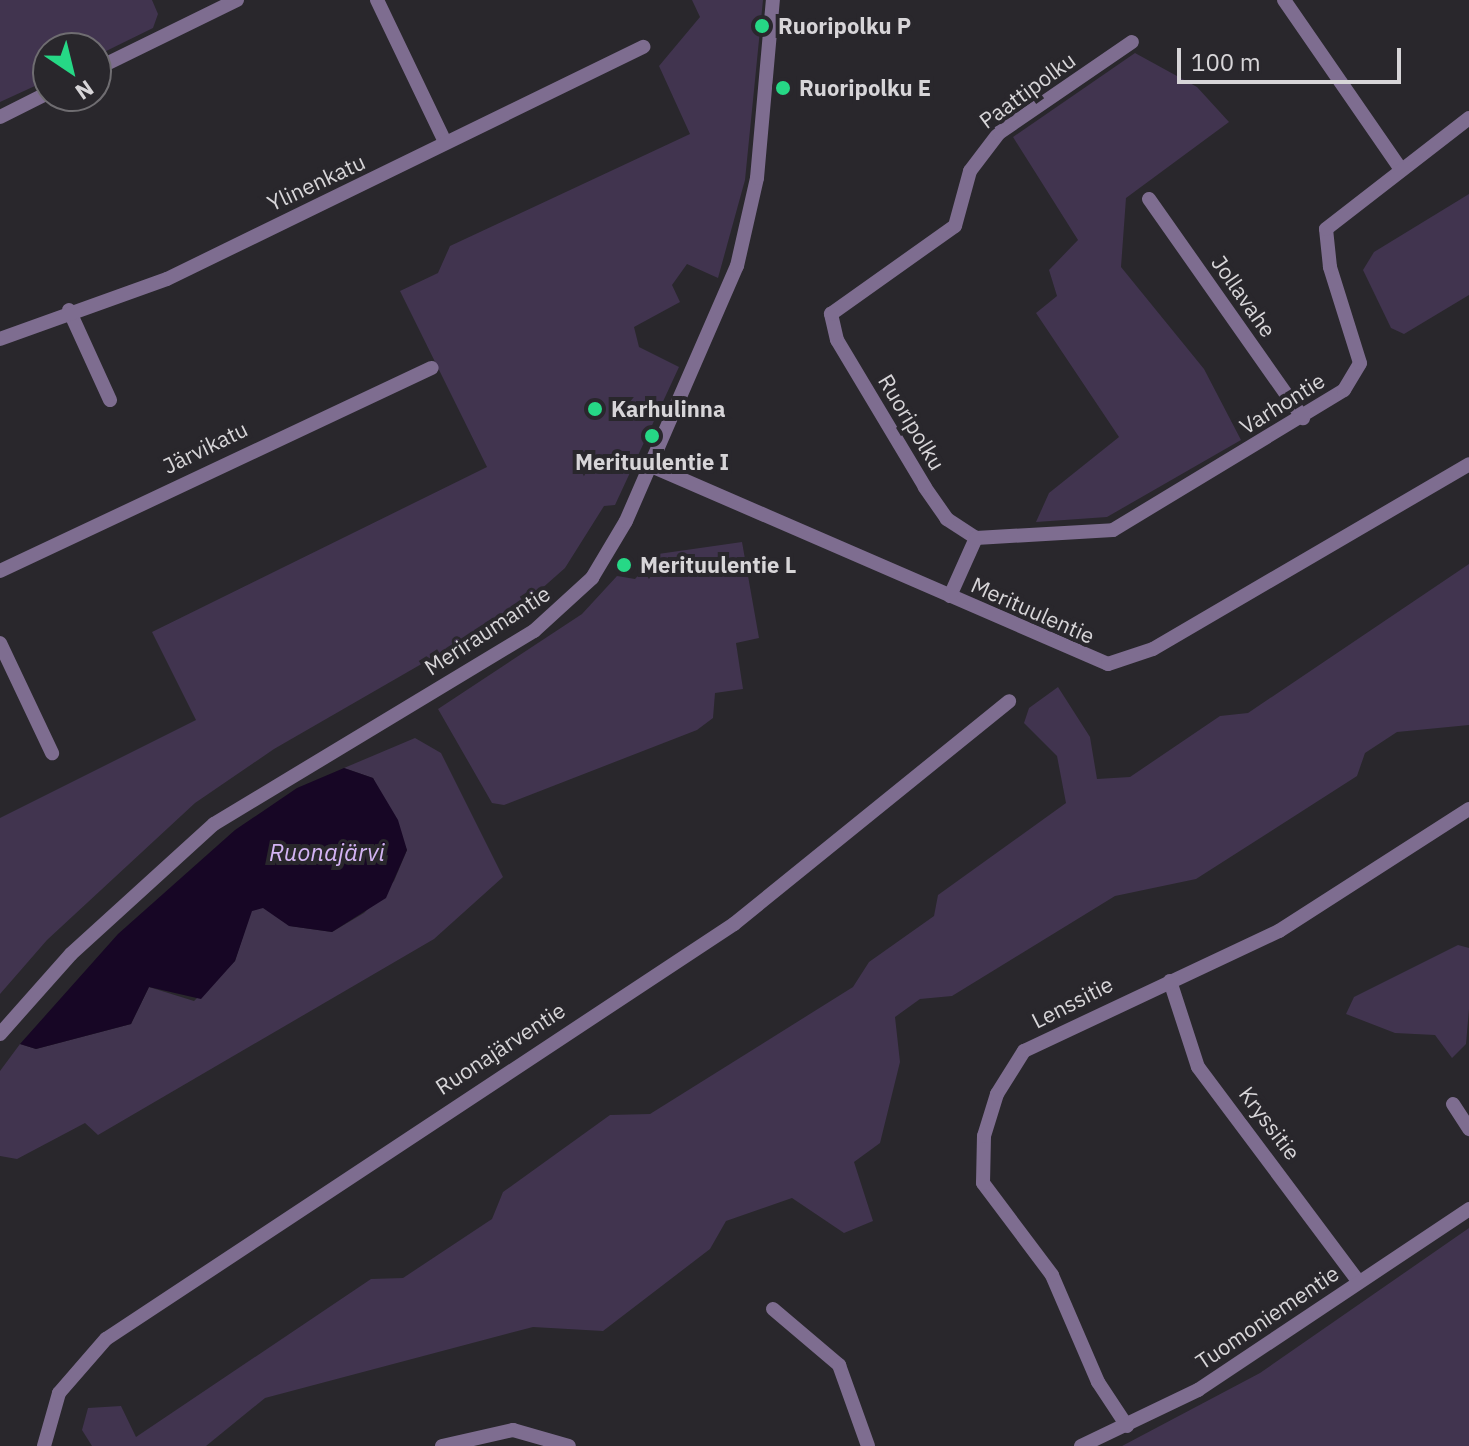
<!DOCTYPE html>
<meta charset="utf-8">
<style>
body{margin:0}
#map{position:relative;width:1469px;height:1446px;overflow:hidden;background:#29272c;font-family:"IBM Plex Sans",sans-serif}
div>[style]{position:absolute}
.green>*{inset:0;background:#41344f}
.water>*{inset:0;background:#170625}
.minor>*{height:14px;margin:-7px;padding:0 7px;transform-origin:7px;border-radius:7px;background:#7e6d90}
.dots>*{width:22px;height:22px;translate:-50% -50%;box-sizing:border-box;border:4px solid #29272c;border-radius:50%}
span{translate:-50% -50%;white-space:nowrap;text-align:center;line-height:1.15;-webkit-text-stroke:8px #29272c;paint-order:stroke}
.poi-label{font-size:22px;color:#d7d5d8;font-weight:700}
.left{translate:0 -50%;text-align:left}
.street-label{font-size:22px;color:#d7d5d8}
.water-label{font-size:24px;color:#d3b4f4;font-style:italic}
.north{position:absolute;left:32px;top:32px;width:80px;height:80px;box-sizing:border-box;background:#29272c;border:2px solid #6f6d71;border-radius:50%;rotate:145deg;font-size:22px;font-weight:700;line-height:32px;text-align:center;color:#d7d5d8}
.north::after{content:'';display:block;margin:auto;width:28px;height:36px;background:#26d886;clip-path:polygon(50% 0,100% 100%,50% 72%,0 100%)}
.scale{position:absolute;left:1177px;top:48px;width:224px;height:36px;box-sizing:border-box;border:4px solid #d7d5d8;border-top:0;padding-left:10px;font-size:24px;line-height:28px;white-space:nowrap;color:#d7d5d8;-webkit-text-stroke:6px #29272c;paint-order:stroke}
</style>
<div id="map">
<div class="green">
<div style="clip-path:polygon(0 0,152px 0,158px 14px,153px 28px,96px 56px,96px 48px,48px 48px,48px 80px,0 102px)"></div>
<div style="clip-path:polygon(692px 0,763px 0,745px 180px,718px 278px,687px 264px,672px 285px,680px 302px,634px 327px,639px 347px,679px 367px,615px 505px,604px 506px,565px 568px,522px 606px,274px 749px,195px 803px,47px 940px,0 994px,0 818px,196px 720px,152px 632px,487px 467px,400px 291px,438px 273px,450px 246px,690px 134px,659px 66px,700px 17px)"></div>
<div style="clip-path:polygon(1135px 53px,1197px 87px,1229px 122px,1126px 198px,1121px 267px,1204px 369px,1241px 440px,1107px 517px,1036px 522px,1049px 493px,1119px 437px,1036px 313px,1057px 296px,1049px 270px,1078px 240px,1013px 137px)"></div>
<div style="clip-path:polygon(1469px 194px,1469px 295px,1404px 334px,1391px 328px,1363px 270px,1374px 252px)"></div>
<div style="clip-path:polygon(742px 542px,759px 638px,736px 643px,743px 689px,715px 693px,713px 718px,697px 730px,504px 805px,492px 803px,438px 709px,582px 614px,617px 576px,635px 579px,658px 554px)"></div>
<div style="clip-path:polygon(1469px 564px,1469px 725px,1397px 732px,1365px 753px,1357px 776px,1196px 879px,1115px 896px,952px 996px,920px 999px,895px 1017px,900px 1062px,880px 1143px,854px 1162px,873px 1221px,844px 1233px,792px 1198px,726px 1221px,710px 1249px,603px 1331px,533px 1327px,265px 1398px,206px 1446px,92px 1446px,82px 1430px,88px 1408px,121px 1406px,136px 1437px,371px 1279px,403px 1278px,492px 1219px,503px 1192px,610px 1115px,650px 1114px,853px 987px,869px 962px,934px 916px,938px 895px,1066px 803px,1057px 756px,1024px 723px,1029px 708px,1058px 687px,1090px 737px,1097px 779px,1130px 777px,1220px 716px,1248px 713px)"></div>
<div style="clip-path:polygon(415px 738px,441px 753px,503px 877px,434px 939px,98px 1135px,85px 1123px,17px 1159px,0 1156px,0 1071px,20px 1044px,36px 1049px,131px 1024px,149px 987px,194px 1001px,235px 961px,251px 911px,263px 907px,290px 926px,332px 932px,364px 913px,394px 881px,407px 850px,373px 778px,344px 768px)"></div>
<div style="clip-path:polygon(1458px 945px,1469px 948px,1469px 1009px,1466px 1044px,1452px 1058px,1435px 1035px,1395px 1033px,1346px 1014px,1354px 997px)"></div>
<div style="clip-path:polygon(1469px 1228px,1469px 1446px,1122px 1446px,1260px 1373px)"></div>
</div>
<div class="water">
<div style="clip-path:polygon(344px 768px,373px 778px,398px 820px,407px 850px,386px 898px,332px 932px,289px 926px,263px 908px,252px 911px,235px 961px,201px 999px,149px 987px,131px 1024px,36px 1049px,20px 1044px,118px 934px,235px 830px,297px 788px)"></div>
</div>
<div class="minor">
<div style="left:377px;top:0;width:155px;rotate:64.4deg"></div>
<div style="left:1284px;top:0;width:203px;rotate:55.4deg"></div>
<div style="left:96px;top:69px;width:157px;rotate:-26.1deg"></div>
<div style="left:0;top:117px;width:54px;rotate:-26.6deg"></div>
<div style="left:1149px;top:199px;width:268px;rotate:54.9deg"></div>
<div style="left:69px;top:310px;width:99px;rotate:65.5deg"></div>
<div style="left:0;top:339px;width:177px;rotate:-19.8deg"></div>
<div style="left:167px;top:279px;width:530px;rotate:-25.98deg"></div>
<div style="left:649px;top:465px;width:500px;rotate:23.44deg"></div>
<div style="left:1108px;top:664px;width:47px;rotate:-18.4deg"></div>
<div style="left:1153px;top:649px;width:366px;rotate:-30.3deg"></div>
<div style="left:976px;top:538px;width:35px;rotate:-147deg"></div>
<div style="left:947px;top:519px;width:39px;rotate:-125deg"></div>
<div style="left:925px;top:487px;width:171px;rotate:-120.9deg"></div>
<div style="left:837px;top:340px;width:27px;rotate:-103deg"></div>
<div style="left:831px;top:314px;width:152px;rotate:-35.4deg"></div>
<div style="left:955px;top:226px;width:57px;rotate:-74.7deg"></div>
<div style="left:970px;top:171px;width:48px;rotate:-52.7deg"></div>
<div style="left:999px;top:133px;width:161px;rotate:-34.4deg"></div>
<div style="left:0;top:571px;width:477px;rotate:-25.2deg"></div>
<div style="left:950px;top:596px;width:64px;rotate:-65.9deg"></div>
<div style="left:976px;top:538px;width:137px;rotate:-3.3deg"></div>
<div style="left:1113px;top:530px;width:270px;rotate:-31.2deg"></div>
<div style="left:1344px;top:390px;width:31px;rotate:-59deg"></div>
<div style="left:1360px;top:363px;width:101px;rotate:-107.4deg"></div>
<div style="left:1330px;top:267px;width:38px;rotate:-96deg"></div>
<div style="left:1326px;top:229px;width:181px;rotate:-37.8deg"></div>
<div style="left:0;top:643px;width:122px;rotate:64.7deg"></div>
<div style="left:1170px;top:981px;width:90px;rotate:72deg"></div>
<div style="left:1198px;top:1067px;width:267px;rotate:53.2deg"></div>
<div style="left:0;top:1034px;width:107px;rotate:-48.4deg"></div>
<div style="left:71px;top:954px;width:193px;rotate:-42.3deg"></div>
<div style="left:214px;top:824px;width:374px;rotate:-31.1deg"></div>
<div style="left:534px;top:631px;width:79px;rotate:-42.4deg"></div>
<div style="left:592px;top:578px;width:66px;rotate:-59.2deg"></div>
<div style="left:626px;top:521px;width:278px;rotate:-66.5deg"></div>
<div style="left:737px;top:266px;width:90px;rotate:-77.2deg"></div>
<div style="left:757px;top:178px;width:179px;rotate:-84.9deg"></div>
<div style="left:1453px;top:1104px;width:30px;rotate:57deg"></div>
<div style="left:773px;top:1309px;width:87px;rotate:40.3deg"></div>
<div style="left:839px;top:1365px;width:86px;rotate:70.3deg"></div>
<div style="left:1127px;top:1426px;width:53px;rotate:-123.4deg"></div>
<div style="left:1098px;top:1382px;width:116px;rotate:-113.3deg"></div>
<div style="left:1052px;top:1275px;width:115px;rotate:-126.9deg"></div>
<div style="left:983px;top:1183px;width:47px;rotate:-88.8deg"></div>
<div style="left:984px;top:1136px;width:44px;rotate:-72.8deg"></div>
<div style="left:997px;top:1094px;width:51px;rotate:-57.9deg"></div>
<div style="left:1024px;top:1051px;width:282px;rotate:-25.2deg"></div>
<div style="left:1279px;top:931px;width:226px;rotate:-32.7deg"></div>
<div style="left:44px;top:1446px;width:55px;rotate:-74.2deg"></div>
<div style="left:59px;top:1393px;width:72px;rotate:-49deg"></div>
<div style="left:106px;top:1339px;width:753px;rotate:-33.46deg"></div>
<div style="left:734px;top:924px;width:354px;rotate:-39deg"></div>
<div style="left:442px;top:1446px;width:73px;rotate:-12.7deg"></div>
<div style="left:513px;top:1430px;width:58px;rotate:15.9deg"></div>
<div style="left:1081px;top:1446px;width:130px;rotate:-25.6deg"></div>
<div style="left:1198px;top:1390px;width:326px;rotate:-33.7deg"></div>
</div>
<div class="dots">
<div style="left:762px;top:26px;background:#26d886"></div>
<div style="left:783px;top:88px;background:#26d886"></div>
<div style="left:595px;top:409px;background:#26d886"></div>
<div style="left:652px;top:436px;background:#26d886"></div>
<div style="left:624px;top:565px;background:#26d886"></div>
</div>
<div class="poi-label">
<span class="left" style="left:778px;top:26px">Ruoripolku P</span>
<span class="left" style="left:799px;top:88px">Ruoripolku E</span>
<span class="left" style="left:611px;top:409px">Karhulinna</span>
<span style="left:652px;top:462px">Merituulentie I</span>
<span class="left" style="left:640px;top:565px">Merituulentie L</span>
</div>
<div class="street-label">
<span style="left:1027px;top:90px;rotate:-36deg">Paattipolku</span>
<span style="left:316px;top:182px;rotate:-25deg">Ylinenkatu</span>
<span style="left:1244px;top:296px;rotate:55deg">Jollavahe</span>
<span style="left:1282px;top:403px;rotate:-32deg">Varhontie</span>
<span style="left:912px;top:422px;rotate:59deg">Ruoripolku</span>
<span style="left:205px;top:447px;rotate:-26deg">Järvikatu</span>
<span style="left:1033px;top:610px;rotate:24deg">Merituulentie</span>
<span style="left:487px;top:630px;rotate:-33deg">Meriraumantie</span>
<span style="left:1072px;top:1002px;rotate:-27deg">Lenssitie</span>
<span style="left:500px;top:1048px;rotate:-33deg">Ruonajärventie</span>
<span style="left:1270px;top:1123px;rotate:53deg">Kryssitie</span>
<span style="left:1267px;top:1317px;rotate:-34deg">Tuomoniementie</span>
</div>
<div class="water-label">
<span style="left:327px;top:853px">Ruonajärvi</span>
</div>
<div class="north">N</div>
<div class="scale">100 m</div>
</div>
